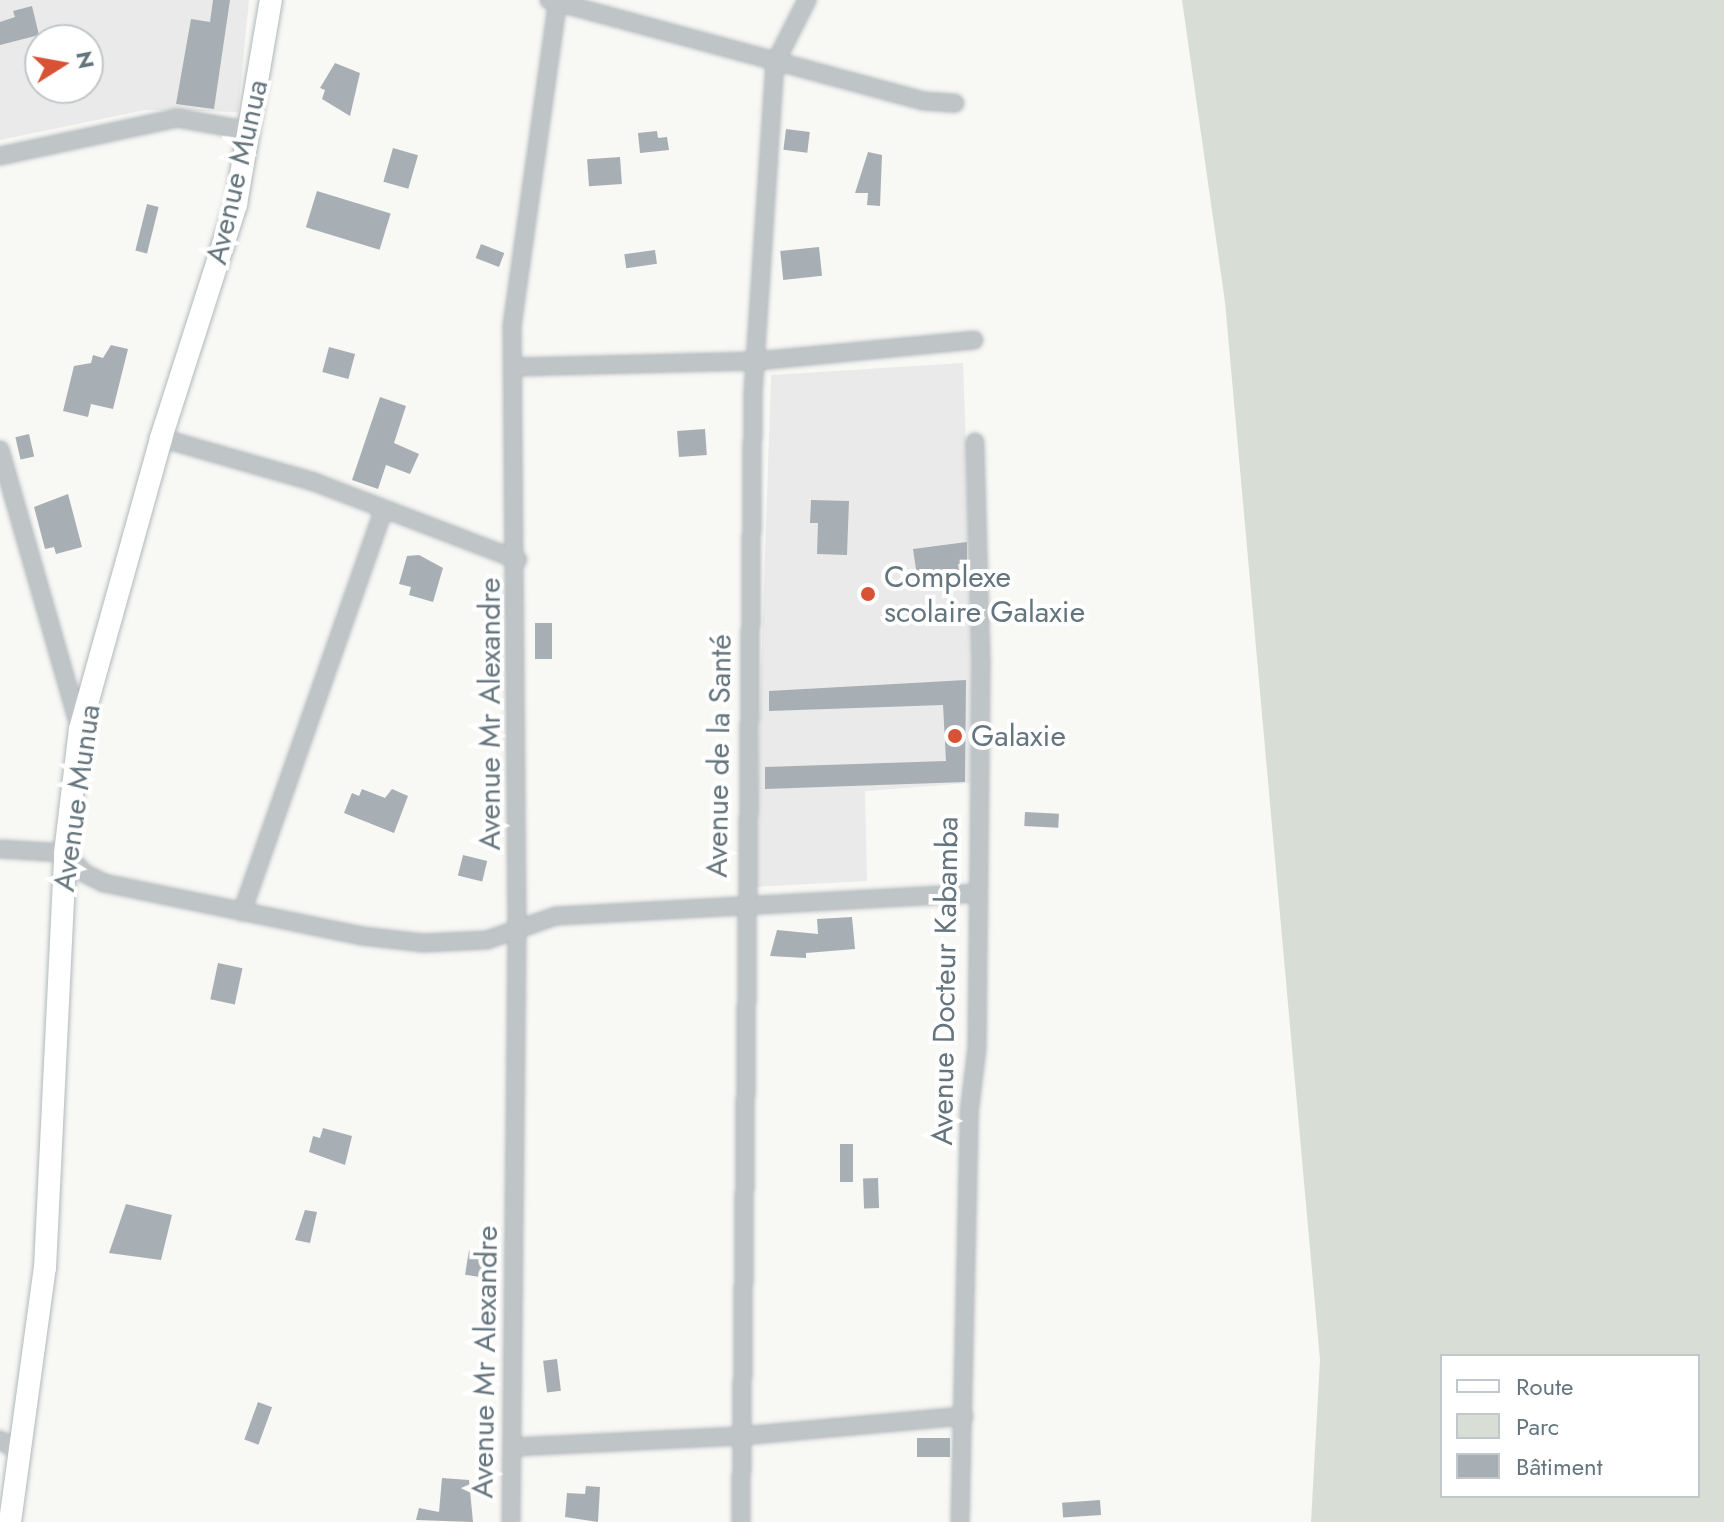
<!DOCTYPE html>
<meta charset="utf-8">
<style>
body{margin:0}
#map{position:relative;width:1724px;height:1522px;overflow:hidden;background:#f8f8f5;font-family:Jost,sans-serif}
div>[style]{position:absolute}
.built>*{inset:0;background:#e9eae9}
.green>*{inset:0;background:#d8ddd5}
.building>*{inset:0;background:#a7afb4;transform-origin:0 0}
.roads{filter:drop-shadow(0 0 2px #b2b8bc) drop-shadow(0 0 2px #b2b8bc)}
.minor>*{height:16px;margin:-8px;padding:0 8px;transform-origin:8px;border-radius:8px;background:#bfc4c7}
.secondary>*{height:22px;margin:-11px;padding:0 11px;transform-origin:11px;border-radius:11px;background:#fff}
.dots>*{width:22px;height:22px;translate:-50% -50%;box-sizing:border-box;border:4px solid #fff;border-radius:50%}
span{translate:-50% -50%;white-space:nowrap;text-align:center;line-height:1.15;-webkit-text-stroke:8px #fff;paint-order:stroke}
.street-label{font-size:30px;color:#65757e}
.poi-label{font-size:30px;color:#65757e}
.left{translate:0 -50%;text-align:left}
.legend{position:absolute;left:1440px;top:1354px;width:260px;height:144px;box-sizing:border-box;background:#fff;border:2px solid #c1c8cb;margin:0;padding:10px 14px;list-style:none;font-size:24px;color:#65757e}
.legend li{display:flex;align-items:center;gap:16px;height:40px}
.legend b{width:40px;border:2px solid #c1c8cb}
.north{position:absolute;left:24px;top:24px;width:80px;height:80px;box-sizing:border-box;background:#fff;border:2px solid #c1c8cb;border-radius:50%;rotate:79deg;font-size:22px;font-weight:700;line-height:32px;text-align:center;color:#65757e}
.north::after{content:'';display:block;margin:auto;width:28px;height:36px;background:#d85235;clip-path:polygon(50% 0,100% 100%,50% 72%,0 100%)}
</style>
<div id="map">
<div class="built">
<div style="clip-path:polygon(evenodd,0 0,249px 0,238px 112px,145px 110px,0 140px,0 0,40px 40px,88px 40px,88px 88px,40px 88px,40px 40px)"></div>
<div style="clip-path:polygon(963px 363px,974px 688px,970px 783px,865px 791px,867px 881px,754px 887px,771px 375px)"></div>
</div>
<div class="green">
<div style="clip-path:polygon(evenodd,1182px 0,1724px 0,1724px 1522px,1311px 1522px,1320px 1360px,1225px 302px,1182px 0,1442px 1356px,1698px 1356px,1698px 1496px,1442px 1496px,1442px 1356px)"></div>
</div>
<div class="building">
<div style="clip-path:polygon(213px 0,230px 0,214px 109px,176px 104px,191px 19px,210px 22px)"></div>
<div style="clip-path:polygon(32px 6px,39px 35px,0 45px,0 22px,15px 17px,13px 11px)"></div>
<div style="clip-path:polygon(335px 63px,360px 73px,350px 116px,322px 99px,325px 90px,320px 88px)"></div>
<div style="left:786px;top:129px;width:24px;height:21px;rotate:7deg"></div>
<div style="clip-path:polygon(657px 131px,658px 138px,667px 137px,669px 150px,640px 153px,638px 133px)"></div>
<div style="left:393px;top:148px;width:26px;height:35px;rotate:16deg"></div>
<div style="clip-path:polygon(868px 152px,882px 155px,880px 206px,867px 205px,868px 193px,855px 193px)"></div>
<div style="left:620px;top:157px;width:27px;height:33px;rotate:86deg"></div>
<div style="left:317px;top:191px;width:77px;height:38px;rotate:17deg"></div>
<div style="left:147px;top:204px;width:12px;height:48px;rotate:14deg"></div>
<div style="left:481px;top:244px;width:25px;height:15px;rotate:21deg"></div>
<div style="left:819px;top:247px;width:29px;height:39px;rotate:84deg"></div>
<div style="left:655px;top:250px;width:14px;height:31px;rotate:82deg"></div>
<div style="clip-path:polygon(111px 345px,128px 349px,113px 409px,91px 404px,88px 417px,63px 411px,74px 366px,91px 363px,93px 355px,103px 358px)"></div>
<div style="left:329px;top:347px;width:27px;height:26px;rotate:15deg"></div>
<div style="clip-path:polygon(380px 397px,406px 406px,394px 443px,419px 454px,410px 474px,386px 465px,378px 489px,352px 480px)"></div>
<div style="left:705px;top:429px;width:26px;height:28px;rotate:86deg"></div>
<div style="left:29px;top:434px;width:23px;height:14px;rotate:77deg"></div>
<div style="clip-path:polygon(68px 494px,82px 547px,56px 554px,54px 547px,45px 549px,34px 507px)"></div>
<div style="clip-path:polygon(811px 500px,849px 501px,847px 555px,817px 554px,818px 523px,810px 523px)"></div>
<div style="clip-path:polygon(967px 542px,967px 563px,958px 564px,959px 570px,917px 576px,913px 549px)"></div>
<div style="clip-path:polygon(419px 555px,443px 568px,433px 602px,409px 595px,411px 587px,399px 584px,407px 556px)"></div>
<div style="left:535px;top:623px;width:17px;height:36px"></div>
<div style="clip-path:polygon(966px 680px,965px 782px,765px 789px,765px 767px,946px 761px,943px 705px,769px 711px,769px 691px)"></div>
<div style="clip-path:polygon(362px 789px,385px 798px,392px 789px,408px 796px,394px 833px,344px 813px,352px 793px,359px 796px)"></div>
<div style="left:1025px;top:812px;width:34px;height:14px;rotate:3deg"></div>
<div style="left:463px;top:855px;width:25px;height:21px;rotate:14deg"></div>
<div style="clip-path:polygon(852px 917px,855px 949px,806px 953px,806px 958px,770px 956px,777px 930px,818px 934px,817px 919px)"></div>
<div style="left:218px;top:963px;width:25px;height:37px;rotate:12deg"></div>
<div style="clip-path:polygon(323px 1128px,352px 1136px,345px 1165px,309px 1152px,313px 1136px,320px 1138px)"></div>
<div style="left:840px;top:1144px;width:13px;height:38px"></div>
<div style="left:878px;top:1178px;width:30px;height:15px;rotate:88deg"></div>
<div style="clip-path:polygon(126px 1204px,172px 1215px,161px 1260px,109px 1253px)"></div>
<div style="clip-path:polygon(305px 1210px,317px 1212px,310px 1243px,295px 1240px)"></div>
<div style="left:469px;top:1250px;width:25px;height:25px;rotate:9deg"></div>
<div style="left:557px;top:1359px;width:32px;height:14px;rotate:83deg"></div>
<div style="left:258px;top:1402px;width:15px;height:40px;rotate:20deg"></div>
<div style="left:950px;top:1438px;width:19px;height:33px;rotate:90deg"></div>
<div style="clip-path:polygon(442px 1478px,469px 1480px,473px 1522px,416px 1520px,419px 1508px,439px 1512px)"></div>
<div style="clip-path:polygon(586px 1486px,600px 1487px,598px 1522px,565px 1517px,567px 1493px,585px 1494px)"></div>
<div style="left:1100px;top:1500px;width:15px;height:38px;rotate:86deg"></div>
</div>
<div class="roads">
<div class="minor">
<div style="left:549px;top:0;width:387px;rotate:15.1deg"></div>
<div style="left:923px;top:101px;width:32px;rotate:4deg"></div>
<div style="left:0;top:156px;width:181px;rotate:-12.1deg"></div>
<div style="left:177px;top:118px;width:74px;rotate:10.1deg"></div>
<div style="left:515px;top:367px;width:242px;rotate:-1.4deg"></div>
<div style="left:757px;top:361px;width:218px;rotate:-5.5deg"></div>
<div style="left:161px;top:438px;width:159px;rotate:16deg"></div>
<div style="left:314px;top:482px;width:218px;rotate:20.9deg"></div>
<div style="left:0;top:450px;width:290px;rotate:74deg"></div>
<div style="left:0;top:849px;width:65px;rotate:3.5deg"></div>
<div style="left:65px;top:853px;width:28px;rotate:46deg"></div>
<div style="left:84px;top:873px;width:22px;rotate:27deg"></div>
<div style="left:104px;top:883px;width:263px;rotate:11.6deg"></div>
<div style="left:362px;top:936px;width:61px;rotate:6.5deg"></div>
<div style="left:423px;top:943px;width:64px;rotate:-2.7deg"></div>
<div style="left:487px;top:940px;width:73px;rotate:-19.2deg"></div>
<div style="left:556px;top:916px;width:420px;rotate:-3.1deg"></div>
<div style="left:242px;top:912px;width:427px;rotate:-70.6deg"></div>
<div style="left:0;top:1440px;width:24px;rotate:30deg"></div>
<div style="left:514px;top:1447px;width:227px;rotate:-2.8deg"></div>
<div style="left:741px;top:1436px;width:224px;rotate:-5.1deg"></div>
<div style="left:511px;top:1522px;width:591px;rotate:-89.42deg"></div>
<div style="left:517px;top:931px;width:605px;rotate:-90.47deg"></div>
<div style="left:512px;top:326px;width:329px;rotate:-82deg"></div>
<div style="left:741px;top:1522px;width:1129px;rotate:-89.39deg"></div>
<div style="left:753px;top:393px;width:331px;rotate:-86.2deg"></div>
<div style="left:775px;top:63px;width:71px;rotate:-63.1deg"></div>
<div style="left:960px;top:1522px;width:409px;rotate:-88.7deg"></div>
<div style="left:969px;top:1113px;width:65px;rotate:-83deg"></div>
<div style="left:977px;top:1048px;width:387px;rotate:-89.4deg"></div>
<div style="left:981px;top:661px;width:219px;rotate:-91.6deg"></div>
</div>
<div class="secondary">
<div style="left:10px;top:1522px;width:256px;rotate:-82.2deg"></div>
<div style="left:45px;top:1268px;width:415px;rotate:-87.2deg"></div>
<div style="left:65px;top:853px;width:125px;rotate:-83.1deg"></div>
<div style="left:80px;top:729px;width:302px;rotate:-74.4deg"></div>
<div style="left:161px;top:438px;width:246px;rotate:-72.2deg"></div>
<div style="left:236px;top:204px;width:207px;rotate:-80.3deg"></div>
</div>
</div>
<div class="dots">
<div style="left:868px;top:594px;background:#d85235"></div>
<div style="left:955px;top:736px;background:#d85235"></div>
</div>
<div class="street-label">
<span style="left:237px;top:172px;rotate:-77deg">Avenue Munua</span>
<span style="left:490px;top:714px;rotate:-90deg">Avenue Mr Alexandre</span>
<span style="left:719px;top:756px;rotate:-89deg">Avenue de la Santé</span>
<span style="left:77px;top:798px;rotate:-82deg">Avenue Munua</span>
<span style="left:945px;top:981px;rotate:-89deg">Avenue Docteur Kabamba</span>
<span style="left:485px;top:1362px;rotate:-89deg">Avenue Mr Alexandre</span>
</div>
<div class="poi-label">
<span class="left" style="left:884px;top:594px">Complexe<br>scolaire Galaxie</span>
<span class="left" style="left:971px;top:736px">Galaxie</span>
</div>
<ul class="legend">
<li><b style="height:10px;background:#fff"></b>Route</li>
<li><b style="height:22px;background:#d8ddd5"></b>Parc</li>
<li><b style="height:22px;background:#a7afb4"></b>Bâtiment</li>
</ul>
<div class="north">N</div>
</div>
